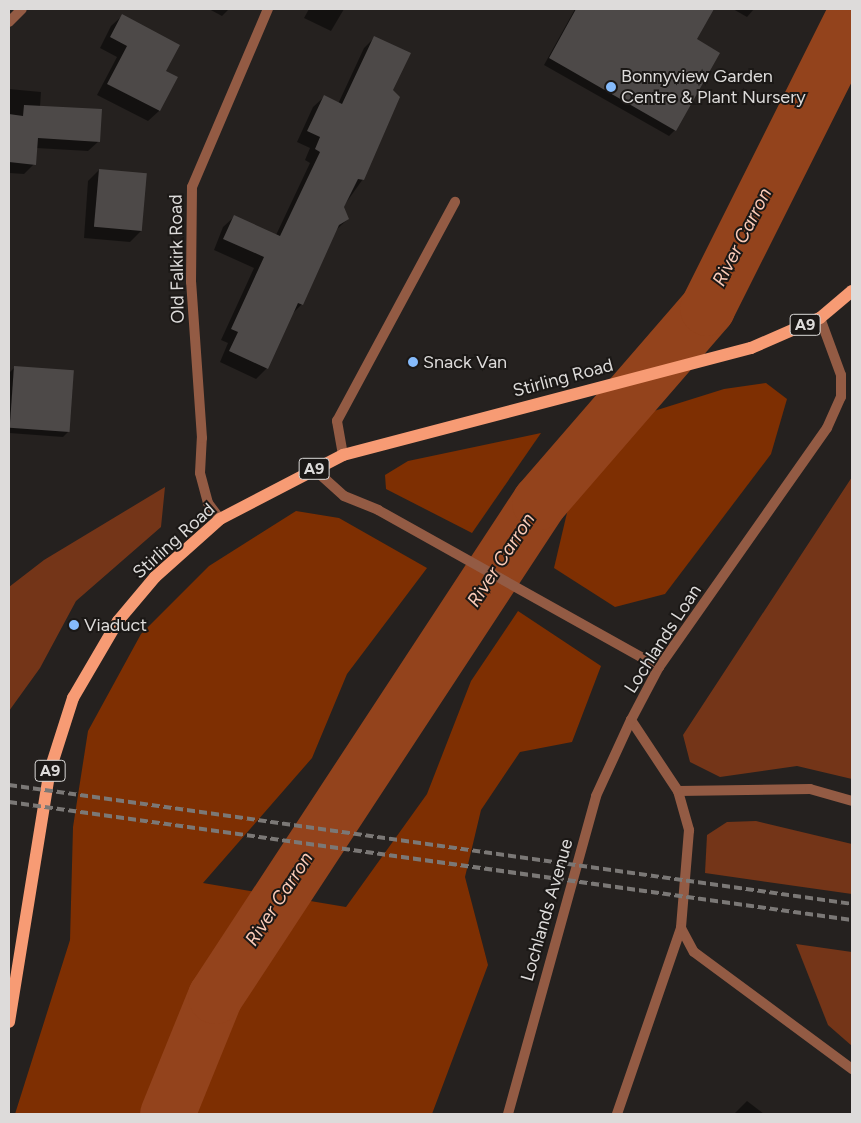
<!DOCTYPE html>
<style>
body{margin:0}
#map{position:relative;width:861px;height:1123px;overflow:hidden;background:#25211f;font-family:Figtree,sans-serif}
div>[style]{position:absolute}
.green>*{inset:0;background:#743518}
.forest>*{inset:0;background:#7e2f02}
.shadow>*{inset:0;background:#0007}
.river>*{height:55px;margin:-27.5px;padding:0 27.5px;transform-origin:27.5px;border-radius:27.5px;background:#93431c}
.building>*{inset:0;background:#4d4948;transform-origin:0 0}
.lane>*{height:10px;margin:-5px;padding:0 5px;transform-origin:5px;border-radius:5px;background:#935b44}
.street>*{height:10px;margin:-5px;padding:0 5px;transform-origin:5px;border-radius:5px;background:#935b44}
.primary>*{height:12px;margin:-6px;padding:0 6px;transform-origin:6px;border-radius:6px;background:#f79b74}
.rail>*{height:4px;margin-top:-2px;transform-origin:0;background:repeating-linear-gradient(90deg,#7b7876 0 8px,transparent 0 12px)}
.dots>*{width:14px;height:14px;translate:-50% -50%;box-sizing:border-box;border:2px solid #1b1816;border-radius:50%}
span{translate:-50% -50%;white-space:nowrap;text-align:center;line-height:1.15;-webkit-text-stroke:4px #1b1816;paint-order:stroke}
.shield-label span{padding:1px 4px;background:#1b1816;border:1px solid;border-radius:4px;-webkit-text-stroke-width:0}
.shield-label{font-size:16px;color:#dddbda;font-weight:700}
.poi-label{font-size:18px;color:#dddbda}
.left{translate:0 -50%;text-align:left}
.street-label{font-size:18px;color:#dddbda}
.water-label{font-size:19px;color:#facbb8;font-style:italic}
.frame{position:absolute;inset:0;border:10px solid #dddbda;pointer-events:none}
</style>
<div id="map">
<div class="green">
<div style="clip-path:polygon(852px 477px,852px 779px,797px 766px,720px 777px,690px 762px,683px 735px)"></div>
<div style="clip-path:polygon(165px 487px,161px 527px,76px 601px,40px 668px,9px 711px,9px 587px,44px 560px)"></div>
<div style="clip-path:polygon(756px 821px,852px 844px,852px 894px,705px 873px,707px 835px,727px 822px)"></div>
<div style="clip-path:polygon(796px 944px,852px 952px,852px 1046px,828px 1025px)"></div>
</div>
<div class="forest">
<div style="clip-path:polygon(766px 383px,787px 399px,771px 454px,665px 594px,615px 607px,554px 568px,570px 500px,638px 416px,724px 389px)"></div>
<div style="clip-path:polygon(541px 433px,472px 533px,386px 489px,385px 475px,408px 461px)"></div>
<div style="clip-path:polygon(296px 511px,339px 518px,427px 568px,347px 674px,312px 758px,203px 883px,346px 907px,427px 794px,471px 681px,518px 611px,601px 666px,572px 742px,520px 752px,481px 810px,465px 877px,488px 965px,432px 1114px,15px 1114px,70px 940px,73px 827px,88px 731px,141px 634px,209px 566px)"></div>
</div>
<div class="shadow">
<div style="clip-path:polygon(209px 9px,229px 9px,222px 16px)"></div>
<div style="clip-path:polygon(309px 9px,344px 9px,331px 31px,304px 18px)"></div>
<div style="clip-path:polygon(575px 9px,592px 9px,644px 38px,661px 9px,713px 9px,695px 40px,675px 130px,669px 136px,544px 65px)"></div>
<div style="clip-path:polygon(733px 9px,754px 9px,747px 17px)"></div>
<div style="clip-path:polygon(122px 16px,165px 71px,159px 111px,148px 121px,97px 95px,117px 57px,100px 48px,111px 26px)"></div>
<div style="clip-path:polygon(375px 37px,392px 90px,363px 179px,343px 207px,348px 219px,335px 231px,302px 304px,291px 315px,267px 368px,256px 379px,220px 362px,228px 343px,221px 340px,254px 268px,214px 250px,223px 227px,234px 217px,276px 235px,310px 163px,305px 160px,310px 148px,297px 142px,313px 107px,324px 97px,338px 104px,364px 48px)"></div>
<div style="clip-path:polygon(9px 89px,41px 92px,40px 107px,99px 141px,88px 151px,36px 148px,34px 164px,24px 174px,9px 173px)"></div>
<div style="clip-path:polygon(99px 170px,141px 231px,130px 242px,84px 238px,88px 181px)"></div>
<div style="clip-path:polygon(14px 368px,69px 431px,63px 437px,9px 433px,9px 373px)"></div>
<div style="clip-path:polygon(747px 1101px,764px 1114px,734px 1114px)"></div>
</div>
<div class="river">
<div style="left:167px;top:1114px;width:127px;rotate:-67.9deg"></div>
<div style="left:215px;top:996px;width:591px;rotate:-56.74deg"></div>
<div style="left:539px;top:502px;width:257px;rotate:-49.1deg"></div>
<div style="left:707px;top:308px;width:323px;rotate:-63.4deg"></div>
</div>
<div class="building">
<div style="clip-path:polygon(576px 9px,714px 9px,697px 39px,720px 53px,676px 131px,549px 58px)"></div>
<div style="clip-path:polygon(122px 14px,180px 45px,166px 71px,178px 77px,160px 111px,107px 84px,127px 46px,110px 37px)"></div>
<div style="clip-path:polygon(374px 36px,411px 53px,393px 90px,400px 97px,364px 180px,358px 179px,344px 207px,349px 219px,339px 225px,303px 305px,298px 303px,268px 369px,229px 351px,238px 332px,231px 329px,264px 257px,223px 239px,234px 215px,280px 236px,320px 152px,315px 149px,320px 137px,307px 131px,324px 95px,342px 104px)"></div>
<div style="clip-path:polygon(24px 105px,102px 109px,100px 142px,38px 138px,36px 165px,9px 162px,9px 114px,23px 116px)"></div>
<div style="left:99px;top:169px;width:48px;height:58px;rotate:5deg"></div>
<div style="left:14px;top:366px;width:60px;height:62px;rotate:4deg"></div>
</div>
<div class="lane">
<div style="left:343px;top:455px;width:35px;rotate:-100deg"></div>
<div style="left:337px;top:421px;width:249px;rotate:-61.7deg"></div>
<div style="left:678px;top:791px;width:132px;rotate:-0.9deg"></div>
<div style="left:810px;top:789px;width:44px;rotate:15.9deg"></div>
<div style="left:617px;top:1114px;width:197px;rotate:-71deg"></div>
</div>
<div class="street">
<div style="left:9px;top:22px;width:18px;rotate:-45deg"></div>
<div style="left:314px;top:469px;width:40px;rotate:42deg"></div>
<div style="left:344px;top:496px;width:37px;rotate:22deg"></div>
<div style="left:378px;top:510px;width:322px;rotate:29.2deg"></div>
<div style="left:220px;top:519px;width:20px;rotate:-127deg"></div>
<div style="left:208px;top:503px;width:31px;rotate:-105deg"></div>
<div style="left:200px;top:473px;width:35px;rotate:-87deg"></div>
<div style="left:202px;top:438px;width:156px;rotate:-94deg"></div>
<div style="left:191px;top:282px;width:95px;rotate:-89.4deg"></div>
<div style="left:192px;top:187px;width:194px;rotate:-66.9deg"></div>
<div style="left:631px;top:720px;width:85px;rotate:56.5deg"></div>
<div style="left:678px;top:791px;width:41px;rotate:74.2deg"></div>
<div style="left:689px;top:830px;width:98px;rotate:94.7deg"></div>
<div style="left:681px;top:928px;width:27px;rotate:62deg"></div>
<div style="left:694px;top:952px;width:197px;rotate:36.5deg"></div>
<div style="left:508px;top:1114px;width:330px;rotate:-74.5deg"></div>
<div style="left:596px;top:796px;width:84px;rotate:-65.3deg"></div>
<div style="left:631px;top:720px;width:60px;rotate:-62.2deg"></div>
<div style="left:659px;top:667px;width:292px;rotate:-54.9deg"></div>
<div style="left:827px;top:428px;width:34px;rotate:-66deg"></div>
<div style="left:841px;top:397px;width:22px;rotate:-90deg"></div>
<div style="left:841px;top:375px;width:61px;rotate:-110.2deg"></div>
</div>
<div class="primary">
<div style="left:9px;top:1022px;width:255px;rotate:-80.8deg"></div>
<div style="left:50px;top:770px;width:76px;rotate:-72.3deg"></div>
<div style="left:73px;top:698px;width:89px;rotate:-59.7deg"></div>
<div style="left:118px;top:621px;width:57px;rotate:-49.9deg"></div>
<div style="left:155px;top:577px;width:87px;rotate:-41.7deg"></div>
<div style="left:220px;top:519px;width:139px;rotate:-27.5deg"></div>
<div style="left:343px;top:455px;width:422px;rotate:-14.7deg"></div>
<div style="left:751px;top:348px;width:75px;rotate:-23.5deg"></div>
<div style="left:820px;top:318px;width:42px;rotate:-40.2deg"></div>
</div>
<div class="rail">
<div style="left:9px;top:785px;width:851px;rotate:8.03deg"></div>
<div style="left:9px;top:802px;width:851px;rotate:7.97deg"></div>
</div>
<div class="dots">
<div style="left:611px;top:87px;background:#86bbfb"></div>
<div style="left:413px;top:362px;background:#86bbfb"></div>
<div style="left:74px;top:625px;background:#86bbfb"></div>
</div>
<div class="shield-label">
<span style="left:805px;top:325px">A9</span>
<span style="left:314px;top:469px">A9</span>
<span style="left:50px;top:771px">A9</span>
</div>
<div class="poi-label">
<span class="left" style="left:621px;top:87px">Bonnyview Garden<br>Centre &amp; Plant Nursery</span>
<span class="left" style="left:423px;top:362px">Snack Van</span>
<span class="left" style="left:84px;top:625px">Viaduct</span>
</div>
<div class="street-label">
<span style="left:177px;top:259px;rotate:-91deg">Old Falkirk Road</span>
<span style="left:563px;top:378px;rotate:-15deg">Stirling Road</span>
<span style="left:174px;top:541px;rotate:-42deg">Stirling Road</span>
<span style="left:663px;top:639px;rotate:-57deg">Lochlands Loan</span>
<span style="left:547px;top:910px;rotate:-74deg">Lochlands Avenue</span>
</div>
<div class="water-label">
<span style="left:742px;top:237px;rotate:-63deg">River Carron</span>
<span style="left:501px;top:560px;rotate:-57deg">River Carron</span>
<span style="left:279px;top:899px;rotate:-57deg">River Carron</span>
</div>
<div class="frame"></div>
</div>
